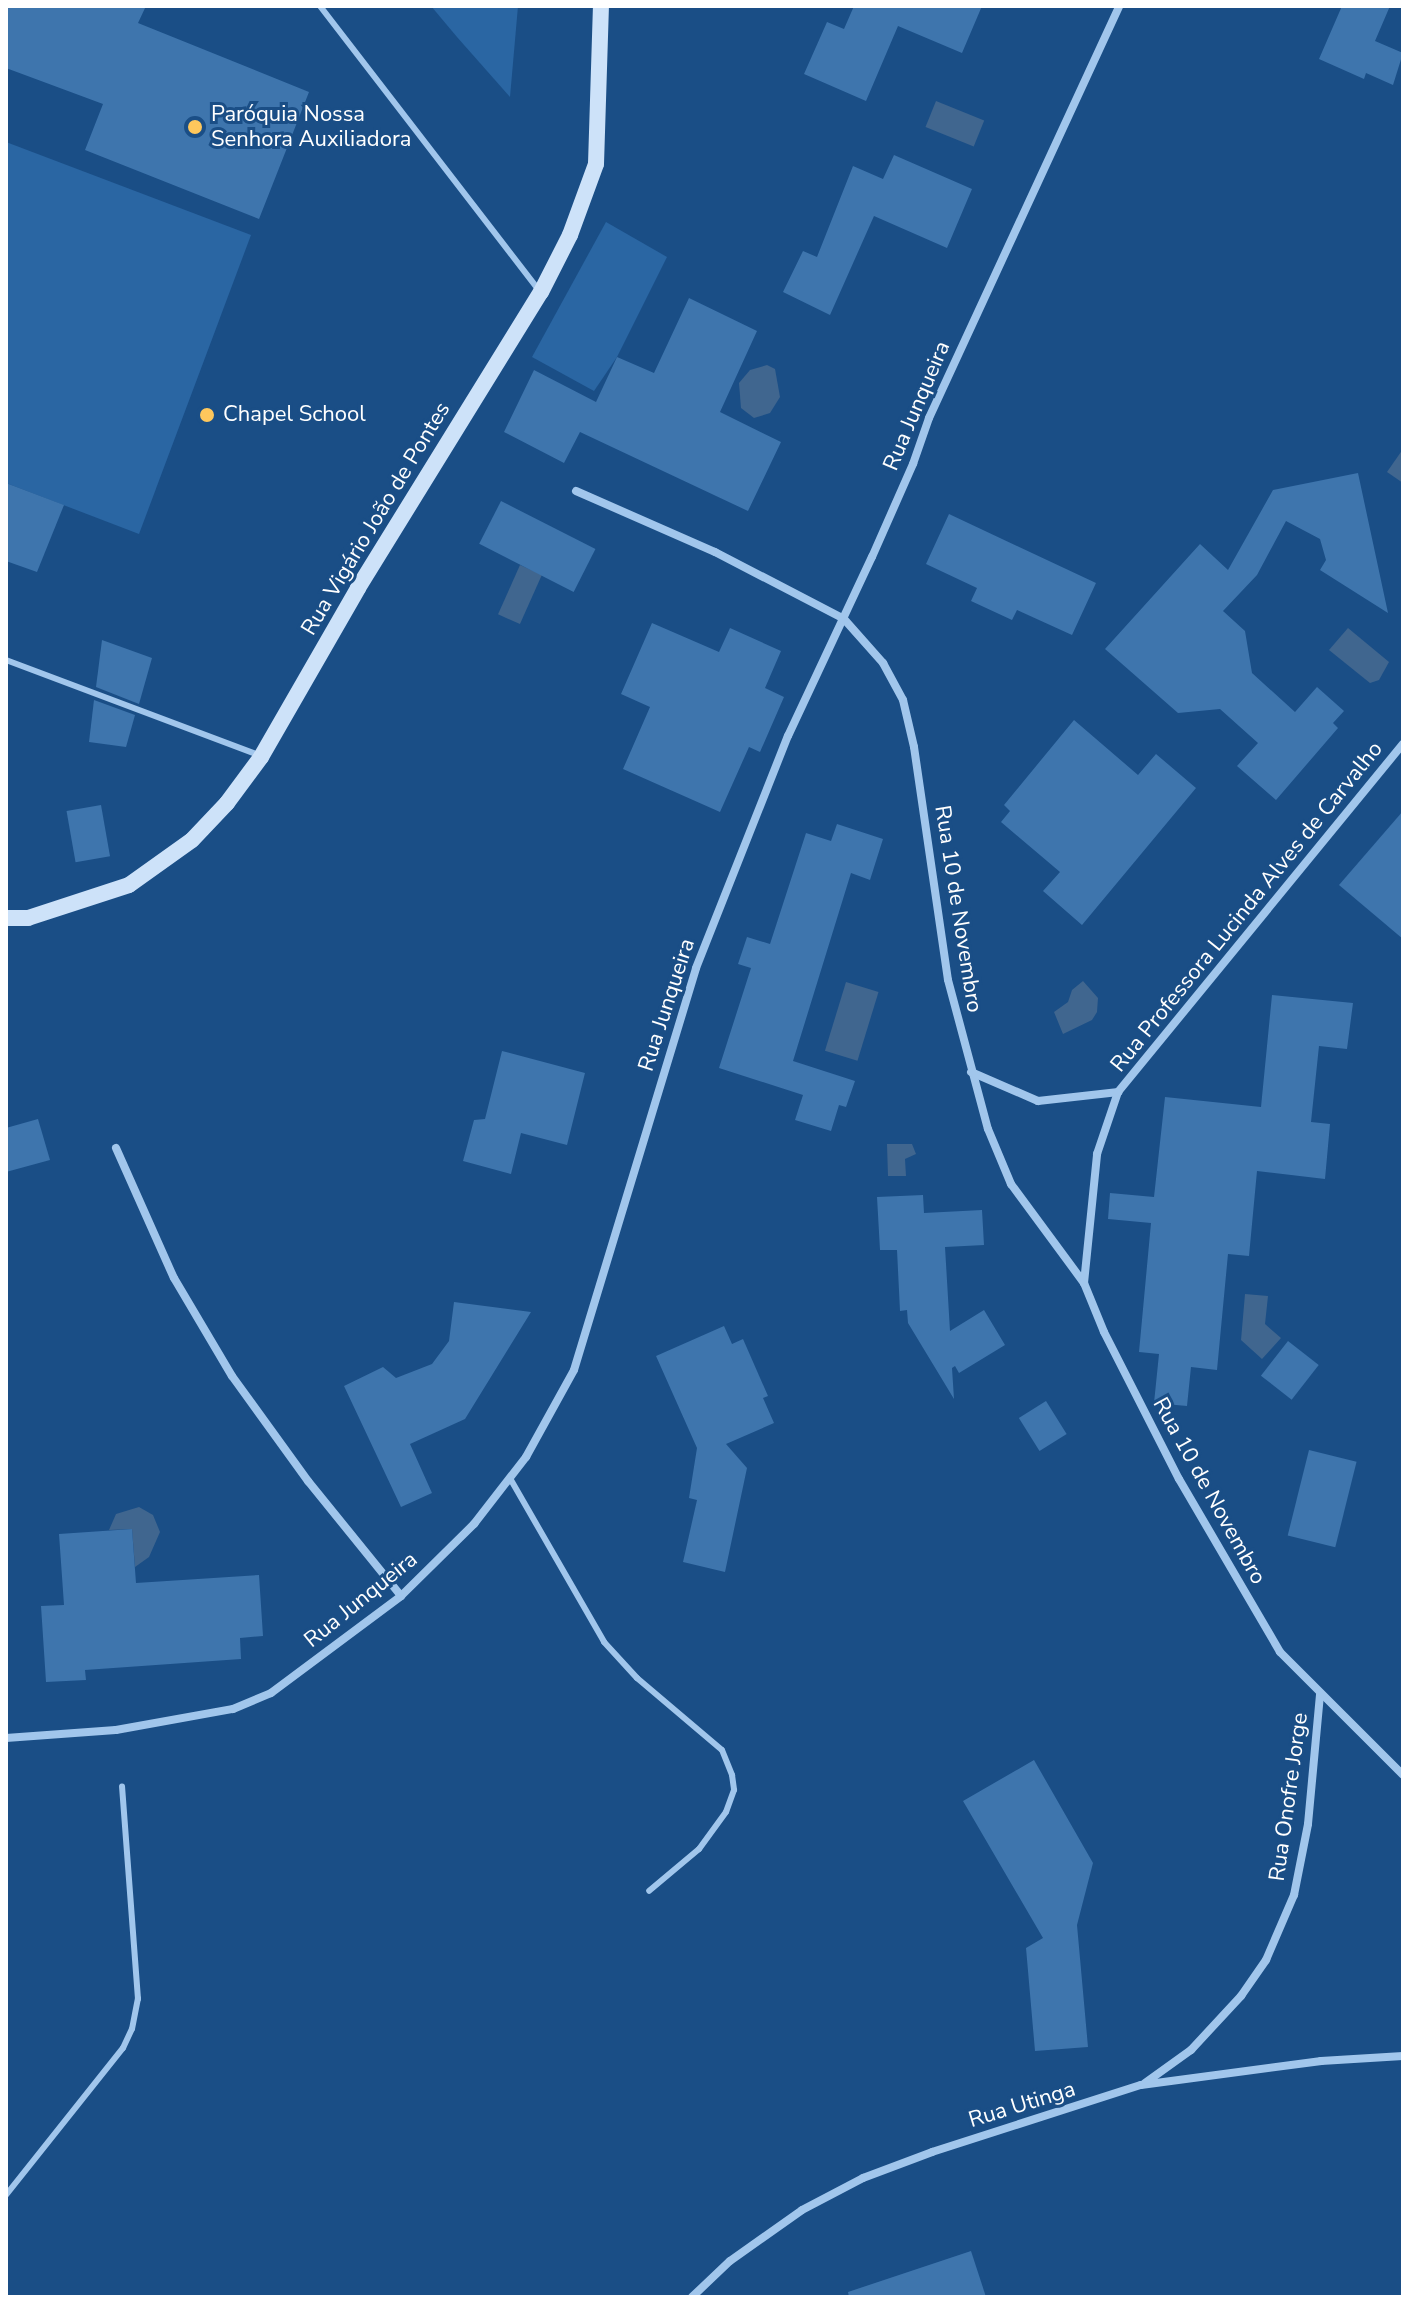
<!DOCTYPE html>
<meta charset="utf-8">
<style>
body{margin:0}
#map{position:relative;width:1409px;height:2303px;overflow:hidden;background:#1a4e86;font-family:"Nunito Sans",sans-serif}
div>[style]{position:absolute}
.green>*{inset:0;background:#2a66a3}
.water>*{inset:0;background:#40668f;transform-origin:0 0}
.building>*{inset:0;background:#3e75ad;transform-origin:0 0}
.lane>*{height:6px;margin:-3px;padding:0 3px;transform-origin:3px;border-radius:3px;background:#a1c6ec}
.street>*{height:8px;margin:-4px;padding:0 4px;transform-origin:4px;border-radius:4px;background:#a1c6ec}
.secondary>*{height:16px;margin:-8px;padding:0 8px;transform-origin:8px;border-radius:8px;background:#cde2f9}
.dots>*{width:22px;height:22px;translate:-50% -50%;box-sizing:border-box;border:4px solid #1a4e86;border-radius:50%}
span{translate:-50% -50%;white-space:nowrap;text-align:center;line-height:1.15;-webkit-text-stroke:6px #1a4e86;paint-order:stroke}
.poi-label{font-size:22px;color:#fff}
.left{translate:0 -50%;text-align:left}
.street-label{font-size:22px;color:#fff}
.frame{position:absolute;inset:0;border:8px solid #fff;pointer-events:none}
</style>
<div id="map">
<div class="green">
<div style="clip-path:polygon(431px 6px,518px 6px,510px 97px,457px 37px)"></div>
<div style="clip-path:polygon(6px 142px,251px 235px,139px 534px,6px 483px)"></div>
<div style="clip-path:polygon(606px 222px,667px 257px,617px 357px,594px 391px,532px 357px)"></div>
</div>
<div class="water">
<div style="left:936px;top:101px;width:52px;height:28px;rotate:22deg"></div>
<div style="clip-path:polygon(767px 365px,775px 369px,780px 397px,770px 413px,754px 418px,741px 408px,739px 383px,750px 370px)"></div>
<div style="clip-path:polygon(1403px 449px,1403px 483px,1387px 472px)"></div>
<div style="left:520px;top:565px;width:24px;height:54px;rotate:24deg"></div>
<div style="clip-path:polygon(1348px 628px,1389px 662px,1379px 680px,1370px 683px,1329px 650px)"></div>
<div style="clip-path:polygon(1083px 981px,1098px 998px,1097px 1012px,1092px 1020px,1063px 1034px,1054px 1012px,1068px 1002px,1072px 990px)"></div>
<div style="left:846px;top:982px;width:34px;height:72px;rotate:17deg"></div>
<div style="clip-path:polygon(887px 1144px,912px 1144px,916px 1154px,905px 1159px,906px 1176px,888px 1176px)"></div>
<div style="clip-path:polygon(1245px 1294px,1268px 1296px,1265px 1324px,1281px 1338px,1262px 1359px,1241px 1340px)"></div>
<div style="clip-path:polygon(139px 1507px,153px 1515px,160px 1532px,149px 1557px,135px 1567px,132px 1529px,109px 1530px,116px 1514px)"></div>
</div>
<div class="building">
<div style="clip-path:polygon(6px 6px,146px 6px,138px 23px,309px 92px,259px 219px,85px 150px,103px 104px,6px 68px)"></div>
<div style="clip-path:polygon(854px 6px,982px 6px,962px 53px,898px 26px,866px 101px,804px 74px,827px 22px,844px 29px)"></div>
<div style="clip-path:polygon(1342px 6px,1390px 6px,1375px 41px,1403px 53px,1393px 85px,1366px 73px,1364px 79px,1319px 59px)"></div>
<div style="clip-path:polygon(894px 155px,972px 189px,947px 248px,874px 216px,830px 315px,783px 292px,803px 251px,817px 257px,853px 166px,883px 179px)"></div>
<div style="clip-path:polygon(689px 298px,757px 331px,720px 412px,781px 442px,748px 511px,580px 432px,564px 463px,504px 432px,534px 370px,596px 402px,617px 357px,654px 373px)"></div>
<div style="clip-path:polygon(1358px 473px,1388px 613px,1320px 570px,1326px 560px,1320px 539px,1286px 521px,1257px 575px,1223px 611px,1245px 631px,1252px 673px,1295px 712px,1317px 687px,1344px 711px,1333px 723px,1338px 728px,1276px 800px,1237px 766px,1258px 743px,1220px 709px,1178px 713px,1105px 649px,1200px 544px,1228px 570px,1273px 490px)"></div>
<div style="clip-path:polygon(6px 483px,64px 505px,37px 572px,6px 561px)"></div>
<div style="left:501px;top:501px;width:106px;height:48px;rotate:27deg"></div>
<div style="clip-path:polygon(949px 514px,1096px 583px,1072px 635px,1017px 610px,1012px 620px,971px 601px,977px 588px,926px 564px)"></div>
<div style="clip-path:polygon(652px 623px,719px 652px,730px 628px,781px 651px,765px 688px,784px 697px,760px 752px,749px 747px,720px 812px,623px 769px,650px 707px,621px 694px)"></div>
<div style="clip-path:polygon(102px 640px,152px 658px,139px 704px,96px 687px)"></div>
<div style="clip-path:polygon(94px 700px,135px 715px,126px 747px,89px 742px)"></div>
<div style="clip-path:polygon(1074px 720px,1138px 775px,1156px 754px,1196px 788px,1082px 925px,1043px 891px,1060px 872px,1001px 822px,1010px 811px,1004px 805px)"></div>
<div style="left:101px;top:805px;width:52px;height:35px;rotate:80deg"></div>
<div style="clip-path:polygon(1403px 811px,1403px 939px,1339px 885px)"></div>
<div style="clip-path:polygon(837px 824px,883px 839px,870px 880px,851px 873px,793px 1061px,855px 1081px,846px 1107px,839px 1105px,831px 1131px,795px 1120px,803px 1095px,719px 1068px,751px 968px,738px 964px,747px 937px,770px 944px,806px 833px,831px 841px)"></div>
<div style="clip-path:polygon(1272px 995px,1353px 1003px,1347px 1049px,1319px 1046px,1311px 1122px,1330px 1124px,1325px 1179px,1257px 1171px,1249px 1256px,1228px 1254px,1217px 1370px,1191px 1367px,1187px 1406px,1154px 1403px,1159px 1354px,1139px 1352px,1151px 1223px,1108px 1219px,1110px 1193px,1154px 1197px,1165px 1097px,1261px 1107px)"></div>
<div style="clip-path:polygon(502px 1051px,585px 1073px,567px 1145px,521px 1133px,511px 1174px,463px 1161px,474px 1120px,485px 1119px)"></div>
<div style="clip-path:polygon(38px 1119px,50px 1160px,6px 1172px,6px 1128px)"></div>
<div style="clip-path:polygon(923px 1195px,924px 1213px,982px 1210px,984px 1245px,945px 1247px,950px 1331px,984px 1310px,1005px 1345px,959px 1373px,955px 1366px,952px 1368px,954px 1399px,908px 1323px,907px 1310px,900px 1311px,897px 1250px,880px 1250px,877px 1197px)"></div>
<div style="clip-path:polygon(454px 1302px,531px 1312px,465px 1419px,410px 1444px,432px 1493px,401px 1507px,344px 1386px,383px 1367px,396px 1378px,432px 1364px,449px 1341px)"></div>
<div style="clip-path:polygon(724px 1326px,732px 1344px,743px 1339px,768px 1396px,763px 1398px,774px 1423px,726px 1444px,747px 1468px,725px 1572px,683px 1562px,697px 1500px,689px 1498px,697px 1448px,656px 1356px)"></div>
<div style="left:1288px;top:1341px;width:39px;height:44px;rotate:38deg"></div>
<div style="left:1046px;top:1401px;width:39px;height:32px;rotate:58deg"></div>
<div style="left:1309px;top:1450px;width:49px;height:88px;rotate:14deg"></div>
<div style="clip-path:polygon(132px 1529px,136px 1583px,259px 1575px,263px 1636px,240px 1638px,241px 1659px,85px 1670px,86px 1680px,46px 1682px,41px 1606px,64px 1605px,59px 1534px)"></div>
<div style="clip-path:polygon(1034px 1760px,1093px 1863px,1077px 1925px,1088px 2047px,1035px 2051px,1026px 1948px,1043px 1938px,963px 1801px)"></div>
<div style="clip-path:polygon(971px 2251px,986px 2297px,849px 2297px,848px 2292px)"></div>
</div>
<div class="lane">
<div style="left:320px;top:6px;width:357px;rotate:52.4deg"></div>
<div style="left:6px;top:660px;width:272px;rotate:20.6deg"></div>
<div style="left:511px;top:1480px;width:187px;rotate:60.1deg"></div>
<div style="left:604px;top:1642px;width:49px;rotate:47.5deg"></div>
<div style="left:637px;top:1678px;width:111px;rotate:40.3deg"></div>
<div style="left:722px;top:1750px;width:27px;rotate:68deg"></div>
<div style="left:732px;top:1775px;width:15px;rotate:82deg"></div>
<div style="left:734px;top:1790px;width:23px;rotate:110deg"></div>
<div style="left:726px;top:1812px;width:46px;rotate:126.1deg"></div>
<div style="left:699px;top:1849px;width:65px;rotate:140deg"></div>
<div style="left:6px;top:2195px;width:188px;rotate:-51.5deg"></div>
<div style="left:123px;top:2048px;width:21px;rotate:-65deg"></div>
<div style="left:132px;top:2029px;width:31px;rotate:-79deg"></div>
<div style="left:138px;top:1999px;width:213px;rotate:-94.3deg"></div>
</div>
<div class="street">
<div style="left:576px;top:491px;width:152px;rotate:23.7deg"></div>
<div style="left:715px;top:552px;width:145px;rotate:27.4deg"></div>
<div style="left:844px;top:619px;width:59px;rotate:48.4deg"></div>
<div style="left:883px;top:663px;width:42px;rotate:61.6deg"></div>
<div style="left:903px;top:700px;width:48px;rotate:76.8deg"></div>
<div style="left:914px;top:747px;width:235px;rotate:81.7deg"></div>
<div style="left:948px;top:980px;width:154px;rotate:75deg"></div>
<div style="left:988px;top:1129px;width:60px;rotate:67.3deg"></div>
<div style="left:1011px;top:1184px;width:123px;rotate:53.6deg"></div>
<div style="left:1084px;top:1283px;width:53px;rotate:67.8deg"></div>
<div style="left:1104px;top:1332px;width:165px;rotate:63deg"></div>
<div style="left:1179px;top:1479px;width:200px;rotate:59.7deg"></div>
<div style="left:1280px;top:1652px;width:174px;rotate:45deg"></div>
<div style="left:971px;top:1072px;width:73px;rotate:23.4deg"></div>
<div style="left:1038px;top:1101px;width:81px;rotate:-6.4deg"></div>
<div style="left:116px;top:1148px;width:142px;rotate:66deg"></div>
<div style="left:174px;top:1278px;width:114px;rotate:59.4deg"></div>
<div style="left:232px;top:1376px;width:130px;rotate:54.1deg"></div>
<div style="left:308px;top:1481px;width:148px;rotate:51deg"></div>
<div style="left:1084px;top:1283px;width:130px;rotate:-84.2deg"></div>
<div style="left:1097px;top:1154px;width:65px;rotate:-71.3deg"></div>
<div style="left:1118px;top:1092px;width:450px;rotate:-50.7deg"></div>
<div style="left:6px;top:1738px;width:110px;rotate:-4.2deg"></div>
<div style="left:116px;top:1730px;width:119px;rotate:-10.2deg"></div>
<div style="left:233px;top:1709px;width:41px;rotate:-22.8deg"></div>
<div style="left:271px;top:1693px;width:162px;rotate:-36.7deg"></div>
<div style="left:401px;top:1596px;width:103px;rotate:-44.6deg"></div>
<div style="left:474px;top:1524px;width:85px;rotate:-52.2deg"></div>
<div style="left:526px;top:1457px;width:99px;rotate:-61.1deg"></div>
<div style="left:574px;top:1370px;width:420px;rotate:-73.1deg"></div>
<div style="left:696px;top:968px;width:250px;rotate:-68.4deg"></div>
<div style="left:788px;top:736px;width:198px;rotate:-64.9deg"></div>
<div style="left:872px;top:557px;width:102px;rotate:-66.2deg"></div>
<div style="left:913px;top:464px;width:49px;rotate:-70.8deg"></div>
<div style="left:929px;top:418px;width:454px;rotate:-65.2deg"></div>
<div style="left:1145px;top:2083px;width:57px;rotate:-35.7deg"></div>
<div style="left:1191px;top:2050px;width:74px;rotate:-47.2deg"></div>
<div style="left:1241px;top:1996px;width:44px;rotate:-55.2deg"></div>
<div style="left:1266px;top:1960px;width:71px;rotate:-66.7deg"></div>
<div style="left:1294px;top:1895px;width:72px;rotate:-78.8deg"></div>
<div style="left:1308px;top:1824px;width:131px;rotate:-84.7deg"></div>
<div style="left:692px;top:2297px;width:52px;rotate:-43.5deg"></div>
<div style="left:730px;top:2261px;width:88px;rotate:-35.3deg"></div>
<div style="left:802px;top:2210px;width:69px;rotate:-27.7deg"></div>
<div style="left:863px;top:2178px;width:74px;rotate:-20.6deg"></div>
<div style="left:932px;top:2152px;width:219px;rotate:-17.8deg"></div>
<div style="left:1141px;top:2085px;width:182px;rotate:-7.6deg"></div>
<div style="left:1321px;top:2061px;width:82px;rotate:-3.5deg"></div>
</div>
<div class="secondary">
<div style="left:6px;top:918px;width:22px"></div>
<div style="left:28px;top:918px;width:106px;rotate:-18.1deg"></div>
<div style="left:129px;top:885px;width:77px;rotate:-35.5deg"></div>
<div style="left:192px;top:840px;width:51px;rotate:-46.6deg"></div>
<div style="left:227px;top:803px;width:57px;rotate:-53.5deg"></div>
<div style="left:261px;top:757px;width:195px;rotate:-60.1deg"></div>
<div style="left:358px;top:588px;width:348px;rotate:-58.3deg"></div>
<div style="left:541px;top:292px;width:64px;rotate:-63deg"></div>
<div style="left:570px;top:235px;width:76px;rotate:-69.9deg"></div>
<div style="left:596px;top:164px;width:158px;rotate:-88.2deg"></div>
</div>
<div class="dots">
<div style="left:195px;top:127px;background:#fec75c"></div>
<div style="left:207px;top:415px;background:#fec75c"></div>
</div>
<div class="poi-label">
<span class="left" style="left:211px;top:127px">Paróquia Nossa<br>Senhora Auxiliadora</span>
<span class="left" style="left:223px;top:415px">Chapel School</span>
</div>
<div class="street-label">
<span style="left:917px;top:406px;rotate:-67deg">Rua Junqueira</span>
<span style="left:376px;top:519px;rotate:-59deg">Rua Vigário João de Pontes</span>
<span style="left:1247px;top:907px;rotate:-51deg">Rua Professora Lucinda Alves de Carvalho</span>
<span style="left:958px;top:909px;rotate:81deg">Rua 10 de Novembro</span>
<span style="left:667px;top:1005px;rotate:-72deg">Rua Junqueira</span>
<span style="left:1209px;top:1491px;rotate:61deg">Rua 10 de Novembro</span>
<span style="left:361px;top:1600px;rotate:-39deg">Rua Junqueira</span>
<span style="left:1289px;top:1797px;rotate:-82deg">Rua Onofre Jorge</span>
<span style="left:1022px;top:2105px;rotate:-17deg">Rua Utinga</span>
</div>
<div class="frame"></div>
</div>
